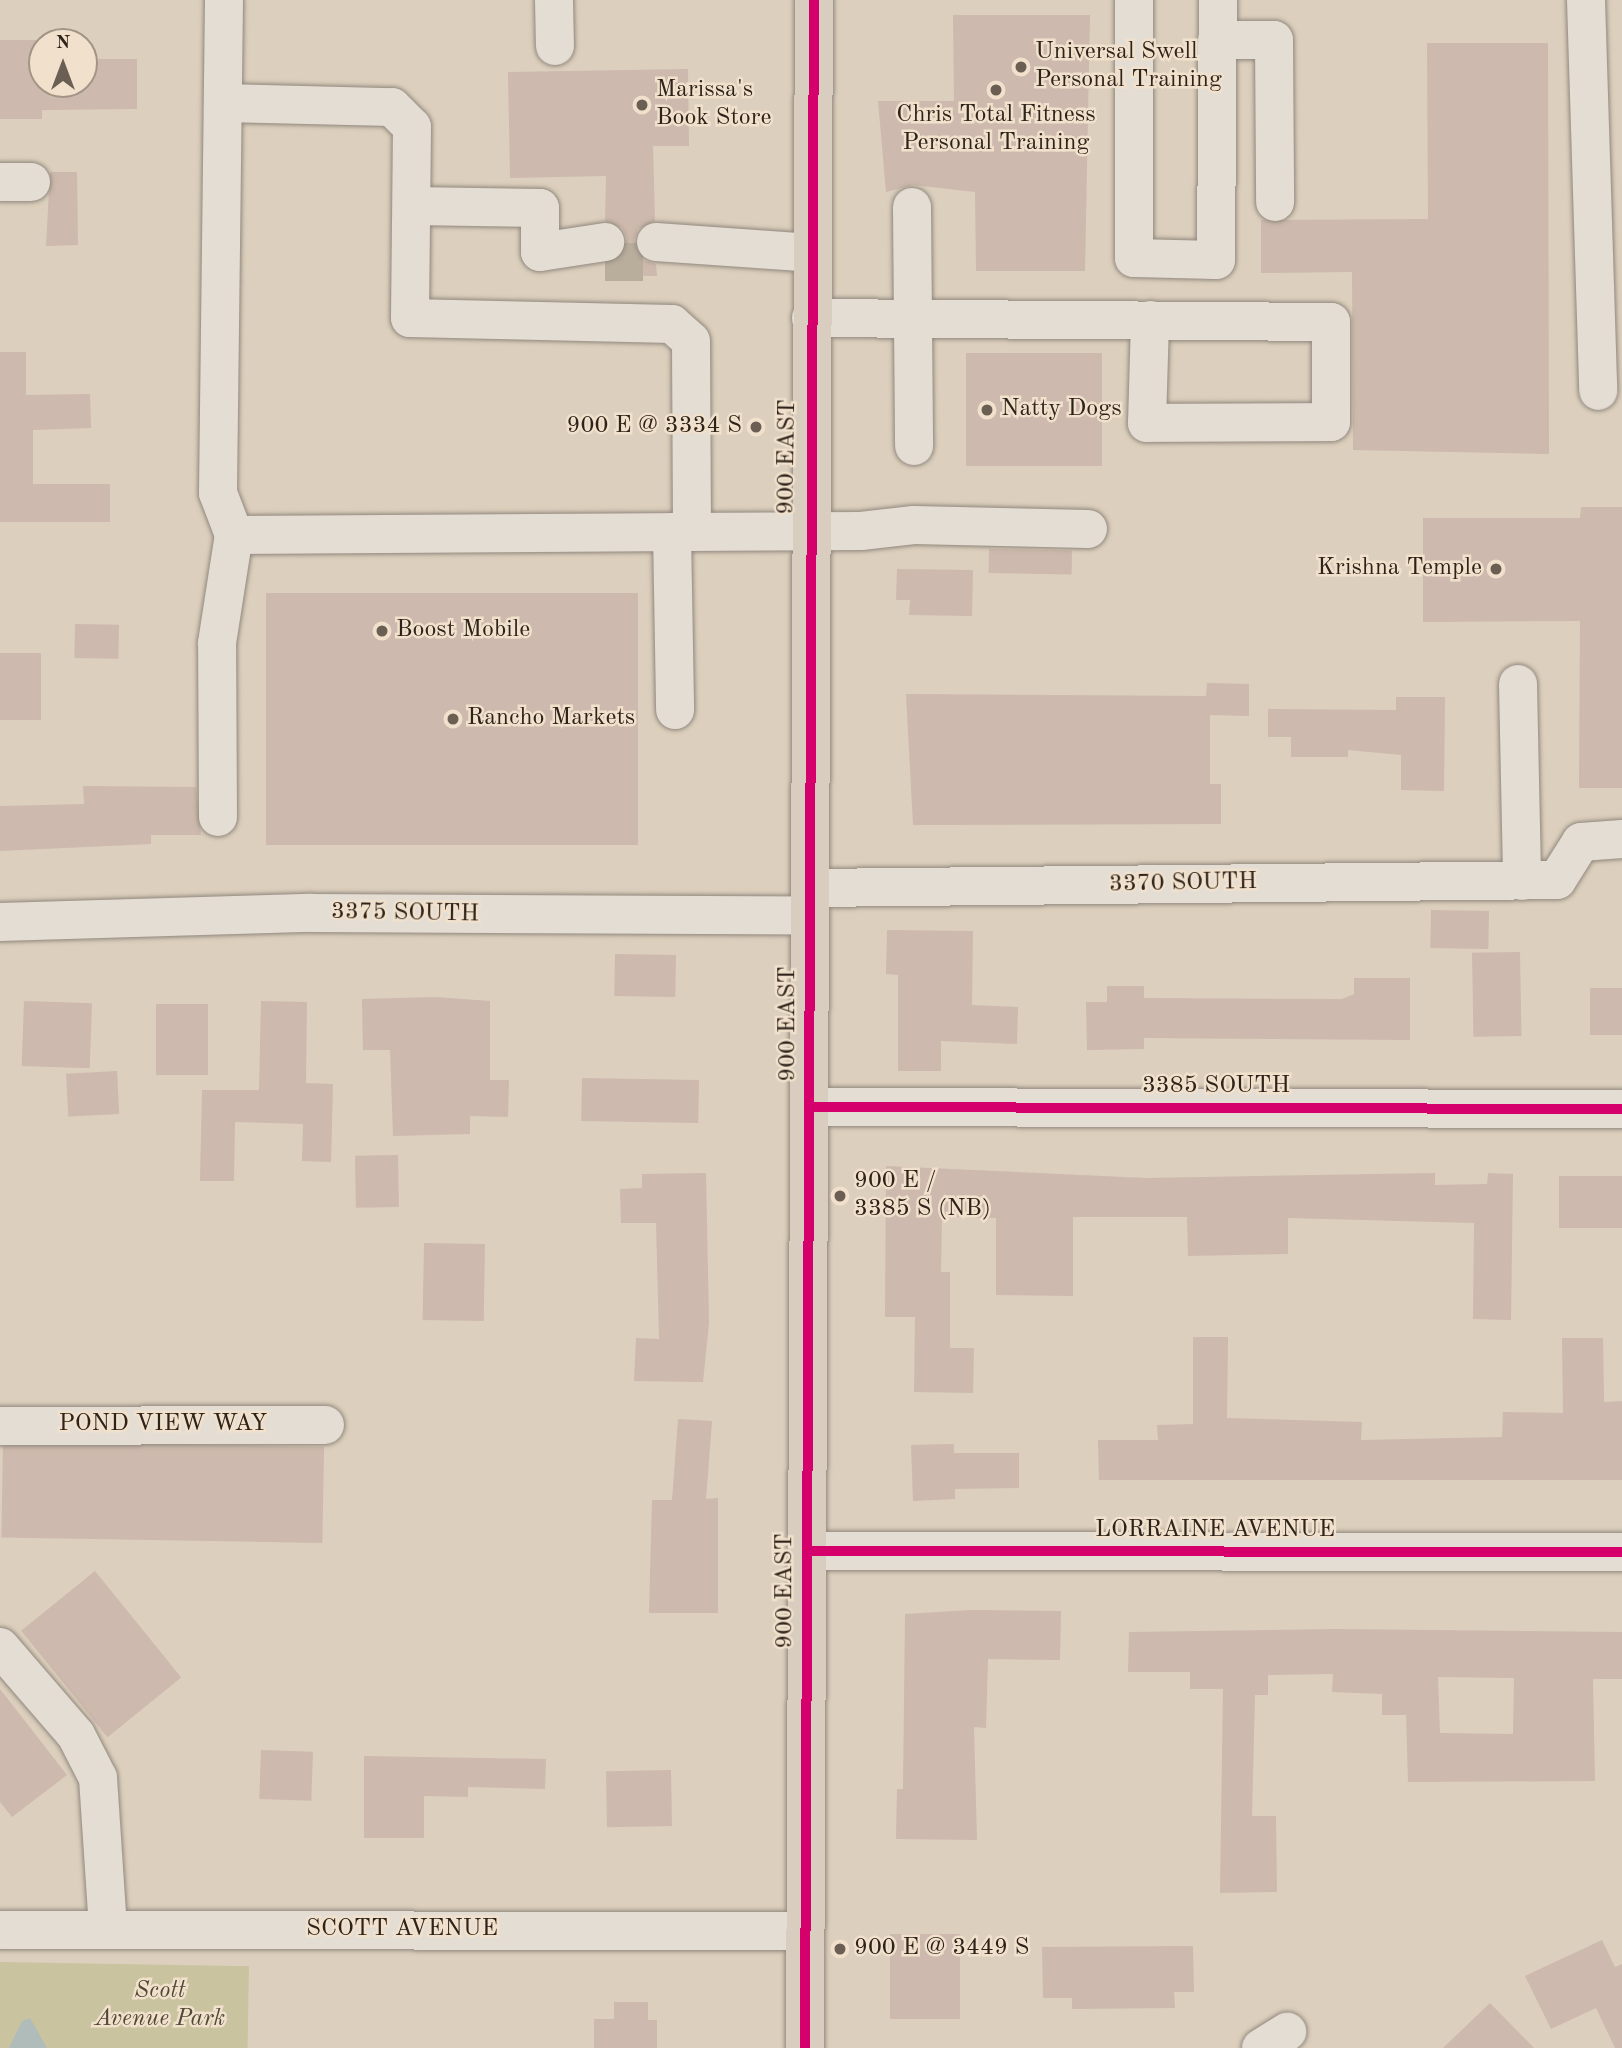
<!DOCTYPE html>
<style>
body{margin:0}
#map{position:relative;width:1622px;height:2048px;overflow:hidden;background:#dccfbd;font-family:"Old Standard TT",serif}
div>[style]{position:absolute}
.green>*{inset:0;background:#c9c3a0;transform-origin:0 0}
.water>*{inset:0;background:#b0bcb9}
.building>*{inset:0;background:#cdb9ad;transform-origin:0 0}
.minor-tunnel>*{height:38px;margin-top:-19px;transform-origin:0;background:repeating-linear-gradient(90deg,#b9ad9c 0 38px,transparent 0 57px)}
.roads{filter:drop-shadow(0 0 2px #91887d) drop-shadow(0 0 2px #91887d)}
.minor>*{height:38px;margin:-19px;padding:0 19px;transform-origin:19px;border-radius:19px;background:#e4ddd4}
.major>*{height:38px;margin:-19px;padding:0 19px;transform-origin:19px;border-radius:19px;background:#d8cdbf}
.cycleway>*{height:10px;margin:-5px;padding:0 5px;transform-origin:5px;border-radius:5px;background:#d6006c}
.dots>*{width:19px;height:19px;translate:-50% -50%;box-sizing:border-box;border:4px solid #f1e1cc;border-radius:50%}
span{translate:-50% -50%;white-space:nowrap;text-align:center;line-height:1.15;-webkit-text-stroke:5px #f1e1cc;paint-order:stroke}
.poi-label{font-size:24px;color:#2e231a}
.left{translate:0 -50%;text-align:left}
.right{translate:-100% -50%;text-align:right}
.street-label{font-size:24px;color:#2e231a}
.park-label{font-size:24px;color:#514936;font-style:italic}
.north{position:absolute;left:28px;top:28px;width:70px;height:70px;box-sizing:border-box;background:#f1e1cc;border:2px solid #a39585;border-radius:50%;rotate:0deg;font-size:19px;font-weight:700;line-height:28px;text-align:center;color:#2e231a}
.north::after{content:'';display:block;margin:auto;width:24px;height:32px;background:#6b5f53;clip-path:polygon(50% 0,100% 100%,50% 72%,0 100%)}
</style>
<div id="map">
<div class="green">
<div style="left:0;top:1962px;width:249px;height:86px;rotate:1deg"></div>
</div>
<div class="water">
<div style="clip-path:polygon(30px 2018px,47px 2048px,9px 2048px,22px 2021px)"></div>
</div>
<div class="building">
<div style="clip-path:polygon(953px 15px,1090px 15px,1085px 271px,976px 271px,975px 192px,913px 185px,886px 192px,878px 101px,954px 101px)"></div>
<div style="clip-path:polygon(0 40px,43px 40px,42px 84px,84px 84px,84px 59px,137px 59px,137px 109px,42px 110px,42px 119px,0 119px)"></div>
<div style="clip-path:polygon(1427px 43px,1548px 43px,1549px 454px,1353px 450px,1352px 272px,1261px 273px,1261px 220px,1428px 219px)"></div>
<div style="clip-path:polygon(688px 69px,689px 146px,653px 146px,655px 221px,638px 229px,634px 240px,643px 260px,656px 264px,657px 276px,605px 275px,605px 264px,619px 259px,627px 239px,622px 228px,605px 221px,606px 176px,510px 178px,508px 72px)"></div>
<div style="clip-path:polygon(50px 172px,77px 172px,78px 245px,46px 246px)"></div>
<div style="clip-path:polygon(0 352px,26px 352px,26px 395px,90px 394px,91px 428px,33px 430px,33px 484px,110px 484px,110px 522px,0 522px)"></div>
<div style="left:966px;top:353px;width:136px;height:113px"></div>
<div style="clip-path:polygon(1581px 507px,1622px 507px,1622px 788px,1579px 788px,1580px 621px,1423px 622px,1423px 518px,1580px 518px)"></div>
<div style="left:989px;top:549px;width:83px;height:24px;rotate:1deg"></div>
<div style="clip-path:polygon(897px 569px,973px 570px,972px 616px,909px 615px,910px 600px,896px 600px)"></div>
<div style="left:266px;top:593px;width:372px;height:252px"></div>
<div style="left:75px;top:624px;width:44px;height:34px;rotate:1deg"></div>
<div style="left:0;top:653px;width:41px;height:67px"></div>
<div style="clip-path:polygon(1207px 683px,1249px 684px,1249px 716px,1210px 715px,1210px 784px,1221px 784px,1221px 824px,913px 825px,906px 694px,1206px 696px)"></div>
<div style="clip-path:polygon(1396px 697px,1445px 697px,1444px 791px,1401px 790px,1401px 755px,1348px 750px,1348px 757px,1291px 757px,1291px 737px,1268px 737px,1268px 709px,1396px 710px)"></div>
<div style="clip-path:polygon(83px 786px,196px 787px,201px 835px,151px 835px,151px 844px,0 851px,0 806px,84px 804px)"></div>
<div style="left:1431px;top:910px;width:58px;height:38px;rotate:1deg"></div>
<div style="clip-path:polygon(887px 930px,973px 931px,972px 1005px,1018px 1007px,1017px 1044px,941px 1041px,941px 1071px,898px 1071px,898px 975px,886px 974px)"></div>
<div style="left:1520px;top:952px;width:84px;height:48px;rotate:89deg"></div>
<div style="left:615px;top:954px;width:61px;height:42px;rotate:1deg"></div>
<div style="clip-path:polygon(1354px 978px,1410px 978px,1410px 1040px,1144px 1038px,1144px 1049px,1087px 1050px,1086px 1002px,1107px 1002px,1107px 986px,1144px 986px,1144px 998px,1342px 999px,1354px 994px)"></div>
<div style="left:1590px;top:988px;width:32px;height:47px"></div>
<div style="clip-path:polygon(435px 997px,490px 1001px,490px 1080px,509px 1080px,508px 1117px,470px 1116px,470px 1134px,393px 1136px,390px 1050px,363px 1050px,362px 999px)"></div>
<div style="left:24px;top:1001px;width:68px;height:65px;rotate:2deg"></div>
<div style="clip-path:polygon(261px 1001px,307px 1002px,306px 1083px,333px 1084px,331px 1162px,302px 1161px,303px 1124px,235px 1122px,234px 1181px,200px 1181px,202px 1090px,259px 1090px)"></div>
<div style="left:156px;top:1004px;width:52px;height:71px"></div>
<div style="left:117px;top:1071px;width:43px;height:51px;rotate:87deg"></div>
<div style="left:582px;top:1078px;width:117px;height:43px;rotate:1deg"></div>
<div style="left:398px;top:1155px;width:52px;height:43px;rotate:89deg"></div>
<div style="clip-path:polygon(886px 1166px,1146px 1178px,1435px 1173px,1435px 1185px,1487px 1184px,1488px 1173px,1513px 1174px,1511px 1320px,1473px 1319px,1474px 1223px,1288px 1218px,1288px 1254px,1188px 1256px,1187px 1217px,1073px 1217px,1073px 1296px,996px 1295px,996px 1218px,942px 1217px,941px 1272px,950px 1272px,950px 1348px,974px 1348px,973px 1393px,914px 1392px,915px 1317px,885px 1317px)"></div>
<div style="clip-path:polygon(706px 1173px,709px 1323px,703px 1382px,634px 1381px,636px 1338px,659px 1339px,656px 1223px,621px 1223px,620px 1189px,642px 1188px,642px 1174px)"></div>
<div style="left:1622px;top:1176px;width:52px;height:63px;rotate:90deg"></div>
<div style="left:424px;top:1243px;width:61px;height:77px;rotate:1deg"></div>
<div style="clip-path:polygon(1193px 1337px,1228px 1337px,1227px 1418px,1362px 1422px,1361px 1440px,1502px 1437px,1503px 1412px,1563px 1413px,1562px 1338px,1603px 1338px,1604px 1402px,1622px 1401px,1622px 1480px,1099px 1480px,1098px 1440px,1158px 1440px,1157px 1425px,1193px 1424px)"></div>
<div style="clip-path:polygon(678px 1419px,712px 1421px,706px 1499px,718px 1498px,718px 1613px,649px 1613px,652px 1500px,672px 1500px)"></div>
<div style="clip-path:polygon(954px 1444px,954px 1453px,1019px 1453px,1019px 1488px,955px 1489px,955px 1499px,913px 1501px,911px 1445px)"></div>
<div style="left:324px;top:1447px;width:96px;height:321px;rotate:91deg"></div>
<div style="left:95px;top:1571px;width:137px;height:95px;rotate:51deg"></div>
<div style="clip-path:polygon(972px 1610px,1061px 1611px,1060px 1660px,988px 1659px,986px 1728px,974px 1727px,977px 1840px,896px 1839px,897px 1789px,903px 1789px,905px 1614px)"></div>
<div style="clip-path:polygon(evenodd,1334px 1629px,1622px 1632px,1622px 1679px,1593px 1679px,1595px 1781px,1408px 1782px,1406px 1715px,1382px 1715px,1382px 1694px,1332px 1692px,1333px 1674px,1268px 1675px,1268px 1695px,1255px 1695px,1252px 1816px,1276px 1816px,1277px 1892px,1220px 1893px,1223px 1689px,1190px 1689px,1190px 1672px,1128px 1672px,1129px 1632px,1334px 1629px,1438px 1677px,1514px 1678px,1513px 1734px,1440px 1733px,1438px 1677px)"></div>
<div style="clip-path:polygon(0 1689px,67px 1775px,12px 1817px,0 1802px)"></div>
<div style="left:261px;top:1750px;width:52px;height:49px;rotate:2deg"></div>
<div style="clip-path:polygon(364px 1756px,546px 1759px,545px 1789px,468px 1787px,468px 1797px,424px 1796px,424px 1838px,364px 1838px)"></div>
<div style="left:671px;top:1770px;width:56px;height:65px;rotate:89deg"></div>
<div style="left:890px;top:1934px;width:70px;height:85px"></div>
<div style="clip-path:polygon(1602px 1940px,1615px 1967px,1622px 1964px,1622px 2048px,1615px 2048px,1596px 2008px,1551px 2029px,1525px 1976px)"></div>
<div style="clip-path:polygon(1193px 1946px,1194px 1992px,1174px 1992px,1175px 2008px,1072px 2009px,1072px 1998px,1043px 1998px,1042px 1947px)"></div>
<div style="clip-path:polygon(614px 2002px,648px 2002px,648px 2020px,657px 2020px,657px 2048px,594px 2048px,594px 2019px,614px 2019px)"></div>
<div style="clip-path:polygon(1490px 2003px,1534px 2048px,1443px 2048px)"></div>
</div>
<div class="minor-tunnel">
<div style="left:605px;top:262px;width:51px"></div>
</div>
<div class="roads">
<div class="minor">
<div style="left:224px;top:0;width:493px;rotate:90.7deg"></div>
<div style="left:218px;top:493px;width:45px;rotate:69.1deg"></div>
<div style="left:234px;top:535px;width:627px;rotate:-0.37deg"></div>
<div style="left:861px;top:531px;width:53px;rotate:-6.5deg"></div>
<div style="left:914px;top:525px;width:174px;rotate:1.3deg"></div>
<div style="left:554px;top:0;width:46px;rotate:88.8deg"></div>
<div style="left:1134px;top:0;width:258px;rotate:90deg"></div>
<div style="left:1134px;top:258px;width:82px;rotate:1.4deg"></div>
<div style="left:1216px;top:260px;width:260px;rotate:-89.6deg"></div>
<div style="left:1586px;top:0;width:391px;rotate:88.2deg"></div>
<div style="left:1217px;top:40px;width:57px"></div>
<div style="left:1274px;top:40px;width:162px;rotate:89.6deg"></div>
<div style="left:223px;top:103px;width:169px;rotate:1.4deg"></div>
<div style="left:392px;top:107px;width:28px;rotate:45deg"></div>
<div style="left:412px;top:127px;width:191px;rotate:90.6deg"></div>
<div style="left:410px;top:318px;width:262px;rotate:1.3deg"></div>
<div style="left:672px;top:324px;width:25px;rotate:42deg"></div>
<div style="left:691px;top:341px;width:191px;rotate:89.7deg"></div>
<div style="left:0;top:182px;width:31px"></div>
<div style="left:412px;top:206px;width:128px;rotate:0.9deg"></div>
<div style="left:540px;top:208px;width:44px;rotate:90deg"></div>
<div style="left:540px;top:252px;width:66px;rotate:-8.7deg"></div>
<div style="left:912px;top:207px;width:239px;rotate:89.5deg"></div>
<div style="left:656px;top:242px;width:156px;rotate:4deg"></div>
<div style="left:811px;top:318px;width:520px;rotate:0.44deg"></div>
<div style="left:1331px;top:322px;width:100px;rotate:90deg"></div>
<div style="left:1331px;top:422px;width:184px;rotate:179.7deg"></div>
<div style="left:1147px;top:423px;width:103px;rotate:-88.3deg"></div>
<div style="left:672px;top:532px;width:178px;rotate:89deg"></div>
<div style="left:1518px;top:684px;width:197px;rotate:88.8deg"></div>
<div style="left:218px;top:817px;width:174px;rotate:-90.3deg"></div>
<div style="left:217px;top:643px;width:109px;rotate:-81.1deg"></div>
<div style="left:810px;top:888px;width:747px;rotate:-0.61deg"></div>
<div style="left:1557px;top:880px;width:45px;rotate:-57.7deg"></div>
<div style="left:1581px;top:842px;width:41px;rotate:-4.2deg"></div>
<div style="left:0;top:922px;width:311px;rotate:-1.7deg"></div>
<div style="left:311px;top:913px;width:499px;rotate:0.3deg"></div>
<div style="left:810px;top:1107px;width:812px;rotate:0.14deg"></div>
<div style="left:0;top:1426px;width:325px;rotate:-0.2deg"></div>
<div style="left:807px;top:1551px;width:815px;rotate:0.07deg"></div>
<div style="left:0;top:1647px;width:116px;rotate:49.2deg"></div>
<div style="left:76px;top:1735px;width:48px;rotate:62.9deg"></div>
<div style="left:98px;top:1778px;width:152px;rotate:86.2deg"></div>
<div style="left:0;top:1930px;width:805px;rotate:0.07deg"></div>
<div style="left:1261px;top:2048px;width:31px;rotate:-32deg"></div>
</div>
<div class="major">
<div style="left:805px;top:2048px;width:2048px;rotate:-89.75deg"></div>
</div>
</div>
<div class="cycleway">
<div style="left:810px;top:1107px;width:812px;rotate:0.14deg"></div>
<div style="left:807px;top:1551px;width:815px;rotate:0.07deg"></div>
<div style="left:805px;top:2048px;width:2048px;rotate:-89.75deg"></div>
</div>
<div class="dots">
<div style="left:1021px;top:67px;background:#6b5f53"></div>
<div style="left:996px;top:90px;background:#6b5f53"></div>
<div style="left:642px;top:105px;background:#6b5f53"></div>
<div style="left:987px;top:410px;background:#6b5f53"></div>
<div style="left:756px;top:427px;background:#6b5f53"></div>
<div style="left:1496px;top:569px;background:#6b5f53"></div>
<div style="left:382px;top:631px;background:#6b5f53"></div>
<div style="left:453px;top:719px;background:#6b5f53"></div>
<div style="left:840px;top:1196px;background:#6b5f53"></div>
<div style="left:840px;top:1949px;background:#6b5f53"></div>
</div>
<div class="poi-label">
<span class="left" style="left:1035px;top:67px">Universal Swell<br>Personal Training</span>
<span class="left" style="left:656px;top:105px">Marissa's<br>Book Store</span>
<span style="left:996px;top:130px">Chris Total Fitness<br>Personal Training</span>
<span class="left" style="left:1001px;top:410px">Natty Dogs</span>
<span class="right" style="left:742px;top:427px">900 E @ 3334 S</span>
<span class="right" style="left:1482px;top:569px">Krishna Temple</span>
<span class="left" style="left:396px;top:631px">Boost Mobile</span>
<span class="left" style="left:467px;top:719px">Rancho Markets</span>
<span class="left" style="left:854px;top:1196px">900 E /<br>3385 S (NB)</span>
<span class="left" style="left:854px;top:1949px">900 E @ 3449 S</span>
</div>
<div class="street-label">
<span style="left:788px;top:457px;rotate:-89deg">900 EAST</span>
<span style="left:1183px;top:884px;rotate:-1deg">3370 SOUTH</span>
<span style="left:405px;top:914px;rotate:1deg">3375 SOUTH</span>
<span style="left:789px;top:1024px;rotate:-90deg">900 EAST</span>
<span style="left:1216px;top:1087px">3385 SOUTH</span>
<span style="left:163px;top:1425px">POND VIEW WAY</span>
<span style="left:1215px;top:1531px">LORRAINE AVENUE</span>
<span style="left:786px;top:1591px;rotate:-90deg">900 EAST</span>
<span style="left:402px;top:1930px">SCOTT AVENUE</span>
</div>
<div class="park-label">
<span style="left:160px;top:2006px">Scott<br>Avenue Park</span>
</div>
<div class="north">N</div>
</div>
